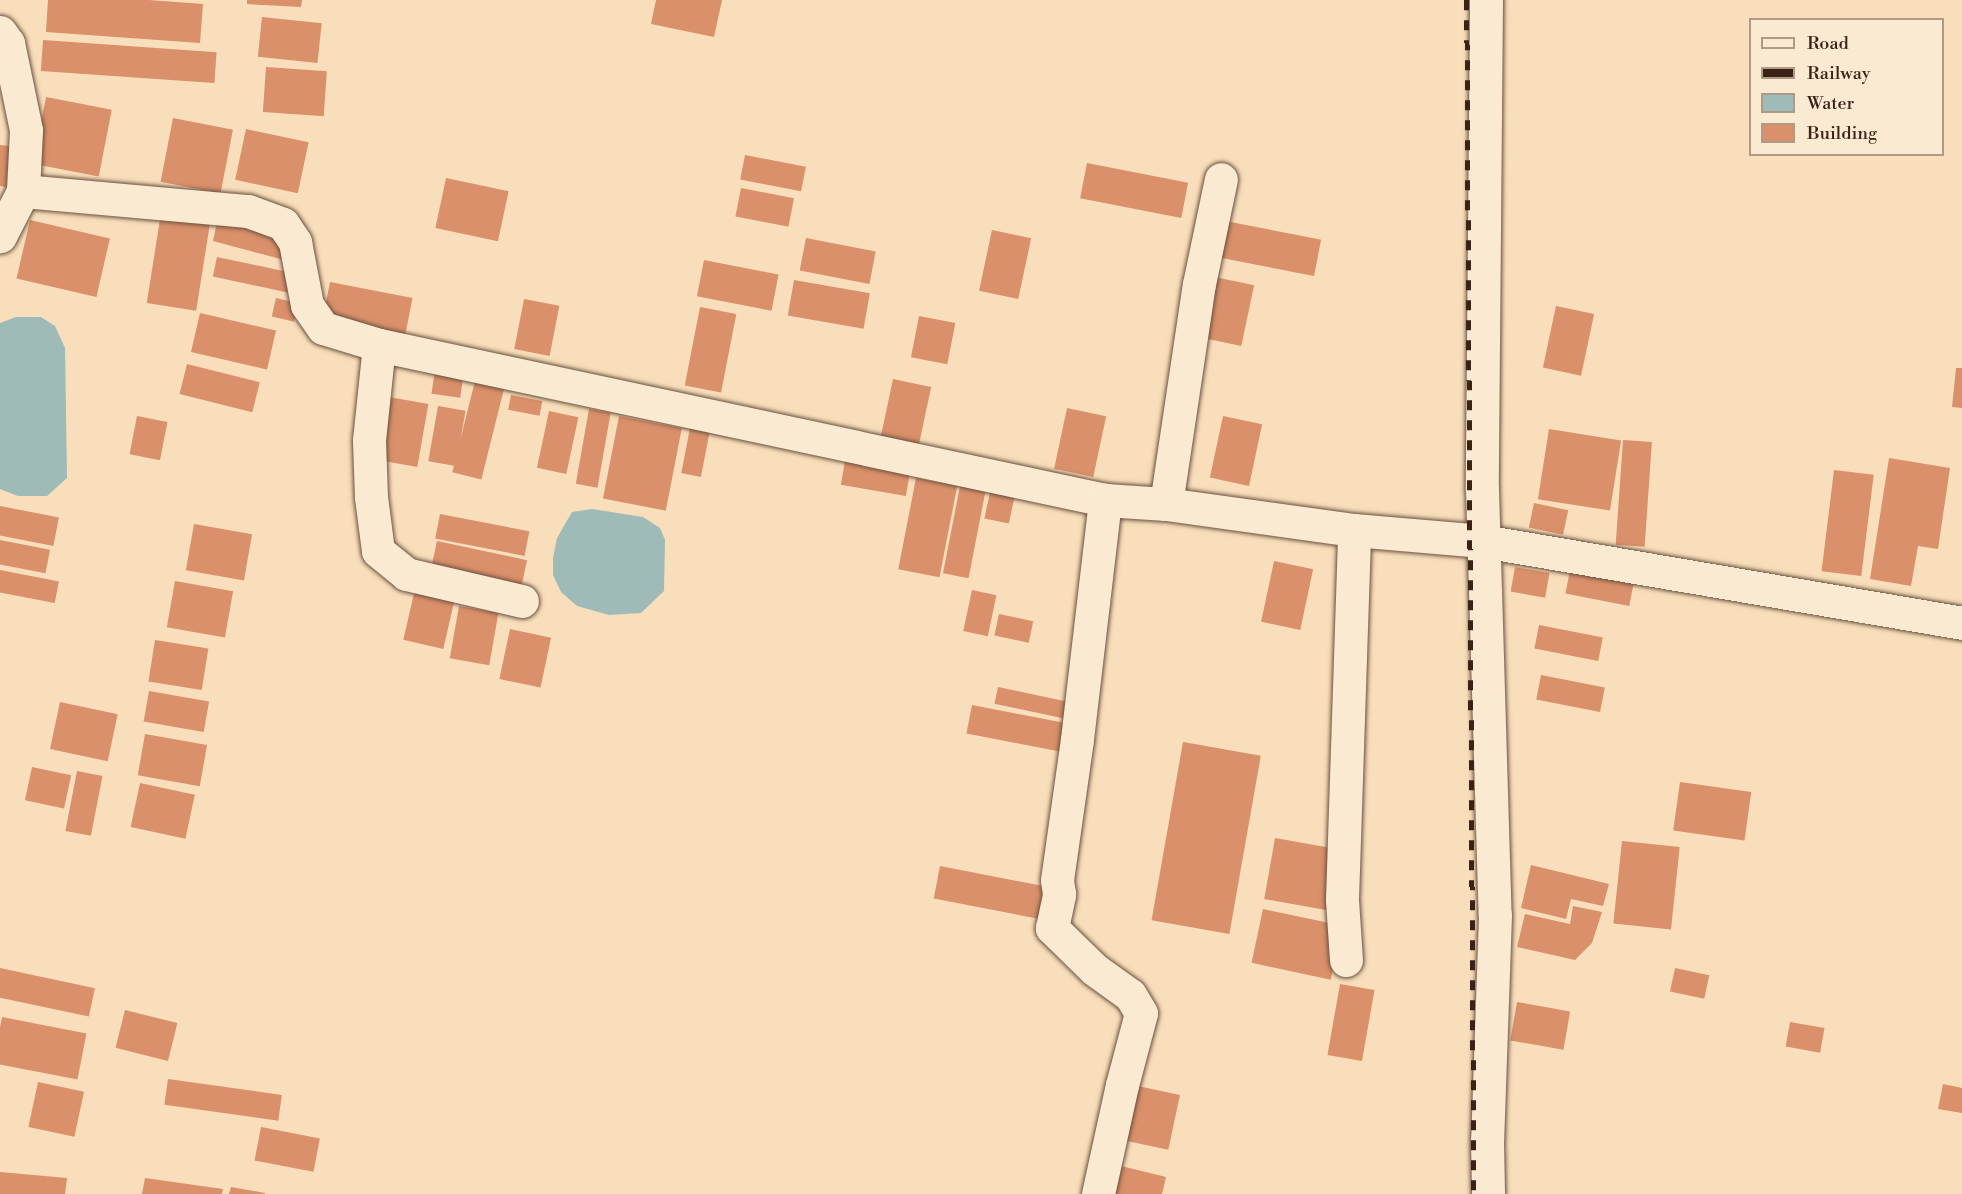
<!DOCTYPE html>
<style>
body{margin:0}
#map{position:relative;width:1962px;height:1194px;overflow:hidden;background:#f8deba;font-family:"Libre Bodoni",serif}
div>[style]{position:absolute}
.water>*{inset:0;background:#9fbbb7}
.building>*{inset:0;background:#da906a;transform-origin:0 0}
.roads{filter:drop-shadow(0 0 2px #6a503f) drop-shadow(0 0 2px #6a503f)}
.minor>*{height:33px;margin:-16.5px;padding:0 16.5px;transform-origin:16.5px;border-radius:16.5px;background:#faead2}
.rail>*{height:4.5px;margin-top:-2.25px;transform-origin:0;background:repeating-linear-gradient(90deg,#3b2116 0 10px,transparent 0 20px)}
span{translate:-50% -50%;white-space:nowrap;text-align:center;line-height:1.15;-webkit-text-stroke:4.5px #faead2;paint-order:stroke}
.legend{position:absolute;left:1749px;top:18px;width:195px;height:138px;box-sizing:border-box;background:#faead2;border:2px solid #ae9a87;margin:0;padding:8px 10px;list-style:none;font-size:18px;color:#3b2116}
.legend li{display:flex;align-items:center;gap:12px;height:30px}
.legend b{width:30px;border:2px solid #ae9a87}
</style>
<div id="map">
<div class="water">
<div style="clip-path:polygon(16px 317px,41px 317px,55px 326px,65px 348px,67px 478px,47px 496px,18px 496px,0 489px,0 323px)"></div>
<div style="clip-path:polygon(592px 509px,643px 517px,660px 528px,665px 540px,664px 591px,641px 613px,609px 615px,577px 606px,561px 592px,553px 575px,553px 558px,557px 538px,572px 512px)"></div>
</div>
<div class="building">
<div style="clip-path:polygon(48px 0,149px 0,203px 4px,200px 43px,46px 32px)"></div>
<div style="clip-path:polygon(247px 0,302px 0,301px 7px,247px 4px)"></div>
<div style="clip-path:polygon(656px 0,722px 0,714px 37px,651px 24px)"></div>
<div style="left:262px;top:17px;width:60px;height:40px;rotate:6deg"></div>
<div style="left:43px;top:40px;width:174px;height:31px;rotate:4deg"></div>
<div style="left:266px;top:67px;width:61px;height:45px;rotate:4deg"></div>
<div style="left:46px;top:97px;width:67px;height:68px;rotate:11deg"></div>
<div style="left:173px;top:118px;width:61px;height:65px;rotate:11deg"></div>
<div style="left:246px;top:129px;width:64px;height:52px;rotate:12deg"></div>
<div style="clip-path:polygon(0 145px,10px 146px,6px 187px,0 186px)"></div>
<div style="left:745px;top:155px;width:62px;height:25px;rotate:11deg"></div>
<div style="left:1087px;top:163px;width:103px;height:36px;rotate:11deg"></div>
<div style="left:446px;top:178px;width:64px;height:51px;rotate:12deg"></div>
<div style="left:741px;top:188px;width:54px;height:29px;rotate:11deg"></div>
<div style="left:161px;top:213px;width:50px;height:91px;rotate:9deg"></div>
<div style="left:30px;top:220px;width:82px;height:60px;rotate:13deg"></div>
<div style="left:1220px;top:220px;width:103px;height:37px;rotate:11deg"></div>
<div style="clip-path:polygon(217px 222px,285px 238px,292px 262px,213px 241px)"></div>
<div style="left:992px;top:230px;width:40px;height:62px;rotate:12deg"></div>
<div style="left:806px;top:238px;width:71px;height:33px;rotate:11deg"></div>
<div style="left:217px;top:257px;width:81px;height:20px;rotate:12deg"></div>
<div style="left:704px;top:260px;width:76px;height:37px;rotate:11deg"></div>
<div style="left:1215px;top:277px;width:40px;height:62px;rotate:12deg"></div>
<div style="left:794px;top:280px;width:77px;height:36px;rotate:10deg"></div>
<div style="left:330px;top:282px;width:84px;height:38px;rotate:11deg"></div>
<div style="left:276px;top:298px;width:23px;height:19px;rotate:13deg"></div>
<div style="left:524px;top:299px;width:36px;height:51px;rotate:11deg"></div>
<div style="left:1556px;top:306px;width:39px;height:63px;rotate:12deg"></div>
<div style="left:700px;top:307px;width:37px;height:80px;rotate:11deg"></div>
<div style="left:200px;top:313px;width:78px;height:40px;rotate:13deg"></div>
<div style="left:919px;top:316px;width:37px;height:42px;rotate:11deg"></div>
<div style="left:187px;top:364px;width:75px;height:31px;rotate:14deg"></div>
<div style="clip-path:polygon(1956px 368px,1962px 368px,1962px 408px,1952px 407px)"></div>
<div style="left:435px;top:369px;width:29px;height:25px;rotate:8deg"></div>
<div style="left:893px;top:379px;width:39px;height:62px;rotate:12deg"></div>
<div style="left:475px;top:381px;width:30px;height:94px;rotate:14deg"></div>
<div style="left:511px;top:395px;width:32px;height:15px;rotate:11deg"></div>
<div style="left:389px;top:397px;width:40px;height:64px;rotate:10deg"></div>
<div style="left:438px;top:406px;width:28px;height:56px;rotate:10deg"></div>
<div style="left:1067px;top:408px;width:40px;height:62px;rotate:12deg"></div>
<div style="left:589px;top:409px;width:22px;height:76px;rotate:10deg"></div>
<div style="left:549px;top:411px;width:30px;height:58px;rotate:12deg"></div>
<div style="left:137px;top:416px;width:31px;height:39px;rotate:11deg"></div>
<div style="left:619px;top:416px;width:64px;height:84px;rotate:11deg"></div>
<div style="left:1223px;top:416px;width:40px;height:63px;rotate:12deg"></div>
<div style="left:691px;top:423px;width:20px;height:51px;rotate:11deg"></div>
<div style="left:1549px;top:429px;width:73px;height:71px;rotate:9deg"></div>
<div style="left:1623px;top:440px;width:29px;height:105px;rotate:4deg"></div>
<div style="clip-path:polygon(1889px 458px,1950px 468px,1938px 549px,1918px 546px,1911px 586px,1870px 579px)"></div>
<div style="left:845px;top:461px;width:66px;height:24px;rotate:10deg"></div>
<div style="left:1834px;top:470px;width:40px;height:102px;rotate:7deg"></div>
<div style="left:916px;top:478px;width:42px;height:93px;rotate:11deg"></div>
<div style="left:960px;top:486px;width:26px;height:89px;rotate:11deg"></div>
<div style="left:990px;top:492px;width:25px;height:27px;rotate:12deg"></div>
<div style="left:1534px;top:503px;width:35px;height:25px;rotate:12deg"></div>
<div style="left:0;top:506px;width:60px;height:29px;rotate:11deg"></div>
<div style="left:440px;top:514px;width:91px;height:25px;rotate:11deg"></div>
<div style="left:194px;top:524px;width:59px;height:47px;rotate:10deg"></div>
<div style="left:0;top:540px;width:51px;height:24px;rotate:11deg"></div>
<div style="left:437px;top:541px;width:92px;height:31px;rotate:12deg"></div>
<div style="left:1274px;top:561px;width:40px;height:62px;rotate:12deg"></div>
<div style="left:1515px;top:567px;width:35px;height:25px;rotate:10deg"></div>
<div style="left:0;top:570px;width:60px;height:22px;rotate:11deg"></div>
<div style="left:1570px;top:570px;width:65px;height:24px;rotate:11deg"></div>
<div style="left:175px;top:581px;width:59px;height:47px;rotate:10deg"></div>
<div style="left:415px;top:589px;width:41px;height:52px;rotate:13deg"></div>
<div style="left:972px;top:590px;width:25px;height:42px;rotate:12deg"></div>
<div style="left:459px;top:606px;width:40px;height:53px;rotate:10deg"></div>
<div style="left:999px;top:614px;width:35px;height:22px;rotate:12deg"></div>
<div style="left:1539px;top:625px;width:65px;height:24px;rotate:11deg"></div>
<div style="left:510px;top:629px;width:42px;height:51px;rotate:12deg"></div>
<div style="left:155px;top:640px;width:54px;height:42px;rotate:9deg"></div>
<div style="left:1541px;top:675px;width:65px;height:25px;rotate:11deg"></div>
<div style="left:998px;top:687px;width:76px;height:17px;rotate:12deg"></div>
<div style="left:149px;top:691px;width:61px;height:31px;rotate:10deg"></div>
<div style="left:60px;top:702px;width:59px;height:48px;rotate:12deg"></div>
<div style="left:972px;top:705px;width:104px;height:29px;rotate:11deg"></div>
<div style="left:145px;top:734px;width:63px;height:42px;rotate:10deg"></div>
<div style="left:1183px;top:742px;width:79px;height:181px;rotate:10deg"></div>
<div style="left:32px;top:767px;width:40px;height:34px;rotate:12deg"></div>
<div style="left:77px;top:771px;width:26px;height:61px;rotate:11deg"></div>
<div style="left:1680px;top:782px;width:72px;height:49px;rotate:8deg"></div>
<div style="left:140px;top:783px;width:56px;height:45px;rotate:12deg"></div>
<div style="left:1275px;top:838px;width:67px;height:62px;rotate:10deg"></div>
<div style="left:1622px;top:841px;width:58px;height:83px;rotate:6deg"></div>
<div style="clip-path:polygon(1531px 865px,1609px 884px,1603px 906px,1571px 899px,1566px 919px,1521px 908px)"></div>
<div style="left:940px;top:866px;width:117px;height:33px;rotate:11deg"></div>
<div style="clip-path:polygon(1573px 906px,1602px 912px,1592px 943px,1575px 960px,1517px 947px,1525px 914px,1570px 924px)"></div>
<div style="left:1263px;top:909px;width:81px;height:55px;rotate:12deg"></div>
<div style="left:0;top:968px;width:97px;height:29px;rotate:12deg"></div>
<div style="left:1675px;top:968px;width:35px;height:24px;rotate:12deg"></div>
<div style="left:1340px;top:984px;width:35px;height:72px;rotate:10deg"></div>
<div style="left:1517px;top:1002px;width:54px;height:39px;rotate:10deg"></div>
<div style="left:125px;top:1010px;width:54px;height:39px;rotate:14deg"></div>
<div style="left:2px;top:1017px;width:86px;height:47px;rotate:11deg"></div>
<div style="left:1790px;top:1022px;width:35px;height:25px;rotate:10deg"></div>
<div style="left:168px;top:1079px;width:115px;height:26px;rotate:8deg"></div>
<div style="left:38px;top:1082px;width:47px;height:46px;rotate:12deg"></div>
<div style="clip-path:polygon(1943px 1084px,1962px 1088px,1962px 1113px,1938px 1109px)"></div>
<div style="left:1133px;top:1085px;width:48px;height:56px;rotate:12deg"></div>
<div style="left:261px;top:1127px;width:60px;height:34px;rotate:11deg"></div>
<div style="clip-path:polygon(1113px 1164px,1166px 1177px,1162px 1194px,1106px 1194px)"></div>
<div style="clip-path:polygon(0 1172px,67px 1178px,65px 1194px,0 1194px)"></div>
<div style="clip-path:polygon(145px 1178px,223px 1189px,222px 1194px,142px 1194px)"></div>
<div style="clip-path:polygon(231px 1187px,265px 1193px,265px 1194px,229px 1194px)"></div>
</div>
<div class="roads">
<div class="minor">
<div style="left:1486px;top:0;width:489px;rotate:90.5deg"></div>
<div style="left:1482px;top:489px;width:426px;rotate:88.3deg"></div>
<div style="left:1495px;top:915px;width:225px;rotate:92deg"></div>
<div style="left:1487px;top:1140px;width:54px;rotate:88.9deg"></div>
<div style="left:0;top:32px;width:14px;rotate:54deg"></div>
<div style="left:8px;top:43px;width:89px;rotate:78.3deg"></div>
<div style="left:26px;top:130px;width:61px;rotate:92.8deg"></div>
<div style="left:23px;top:191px;width:51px;rotate:117.1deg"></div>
<div style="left:23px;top:191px;width:226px;rotate:5.1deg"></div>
<div style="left:248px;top:211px;width:37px;rotate:20deg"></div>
<div style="left:283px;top:224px;width:22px;rotate:56deg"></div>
<div style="left:295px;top:242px;width:64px;rotate:79.2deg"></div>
<div style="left:307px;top:305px;width:28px;rotate:55deg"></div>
<div style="left:323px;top:328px;width:59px;rotate:16.9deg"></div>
<div style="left:379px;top:345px;width:742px;rotate:12.05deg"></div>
<div style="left:1105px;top:500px;width:61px;rotate:3.8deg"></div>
<div style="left:1166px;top:504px;width:190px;rotate:7.9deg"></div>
<div style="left:1354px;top:530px;width:129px;rotate:4.9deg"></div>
<div style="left:1483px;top:541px;width:486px;rotate:9.7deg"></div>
<div style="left:379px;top:345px;width:96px;rotate:96deg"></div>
<div style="left:369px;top:440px;width:57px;rotate:88deg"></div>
<div style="left:371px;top:497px;width:54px;rotate:82.6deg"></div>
<div style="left:378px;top:551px;width:36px;rotate:39deg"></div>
<div style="left:406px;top:574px;width:119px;rotate:13.1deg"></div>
<div style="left:1166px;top:504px;width:222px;rotate:-81.5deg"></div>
<div style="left:1199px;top:284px;width:107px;rotate:-78.2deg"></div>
<div style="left:1346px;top:960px;width:61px;rotate:-93.8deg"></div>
<div style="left:1342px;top:899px;width:369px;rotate:-88.1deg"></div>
<div style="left:1098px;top:1194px;width:112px;rotate:-77.6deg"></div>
<div style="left:1122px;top:1085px;width:74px;rotate:-75.2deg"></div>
<div style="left:1141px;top:1013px;width:21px;rotate:-121deg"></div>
<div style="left:1130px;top:995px;width:44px;rotate:-144.2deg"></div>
<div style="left:1094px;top:969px;width:59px;rotate:-135.7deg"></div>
<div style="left:1052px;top:928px;width:35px;rotate:-78deg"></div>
<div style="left:1059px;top:894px;width:14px;rotate:-98deg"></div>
<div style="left:1057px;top:880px;width:142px;rotate:-81.9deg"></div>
<div style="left:1077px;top:739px;width:241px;rotate:-83.3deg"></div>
</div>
</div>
<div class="rail">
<div style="left:1467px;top:0;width:1194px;rotate:89.66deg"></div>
</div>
<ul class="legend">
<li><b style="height:8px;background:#faead2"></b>Road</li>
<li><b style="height:8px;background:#3b2116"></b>Railway</li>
<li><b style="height:16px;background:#9fbbb7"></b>Water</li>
<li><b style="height:16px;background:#da906a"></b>Building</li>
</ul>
</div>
